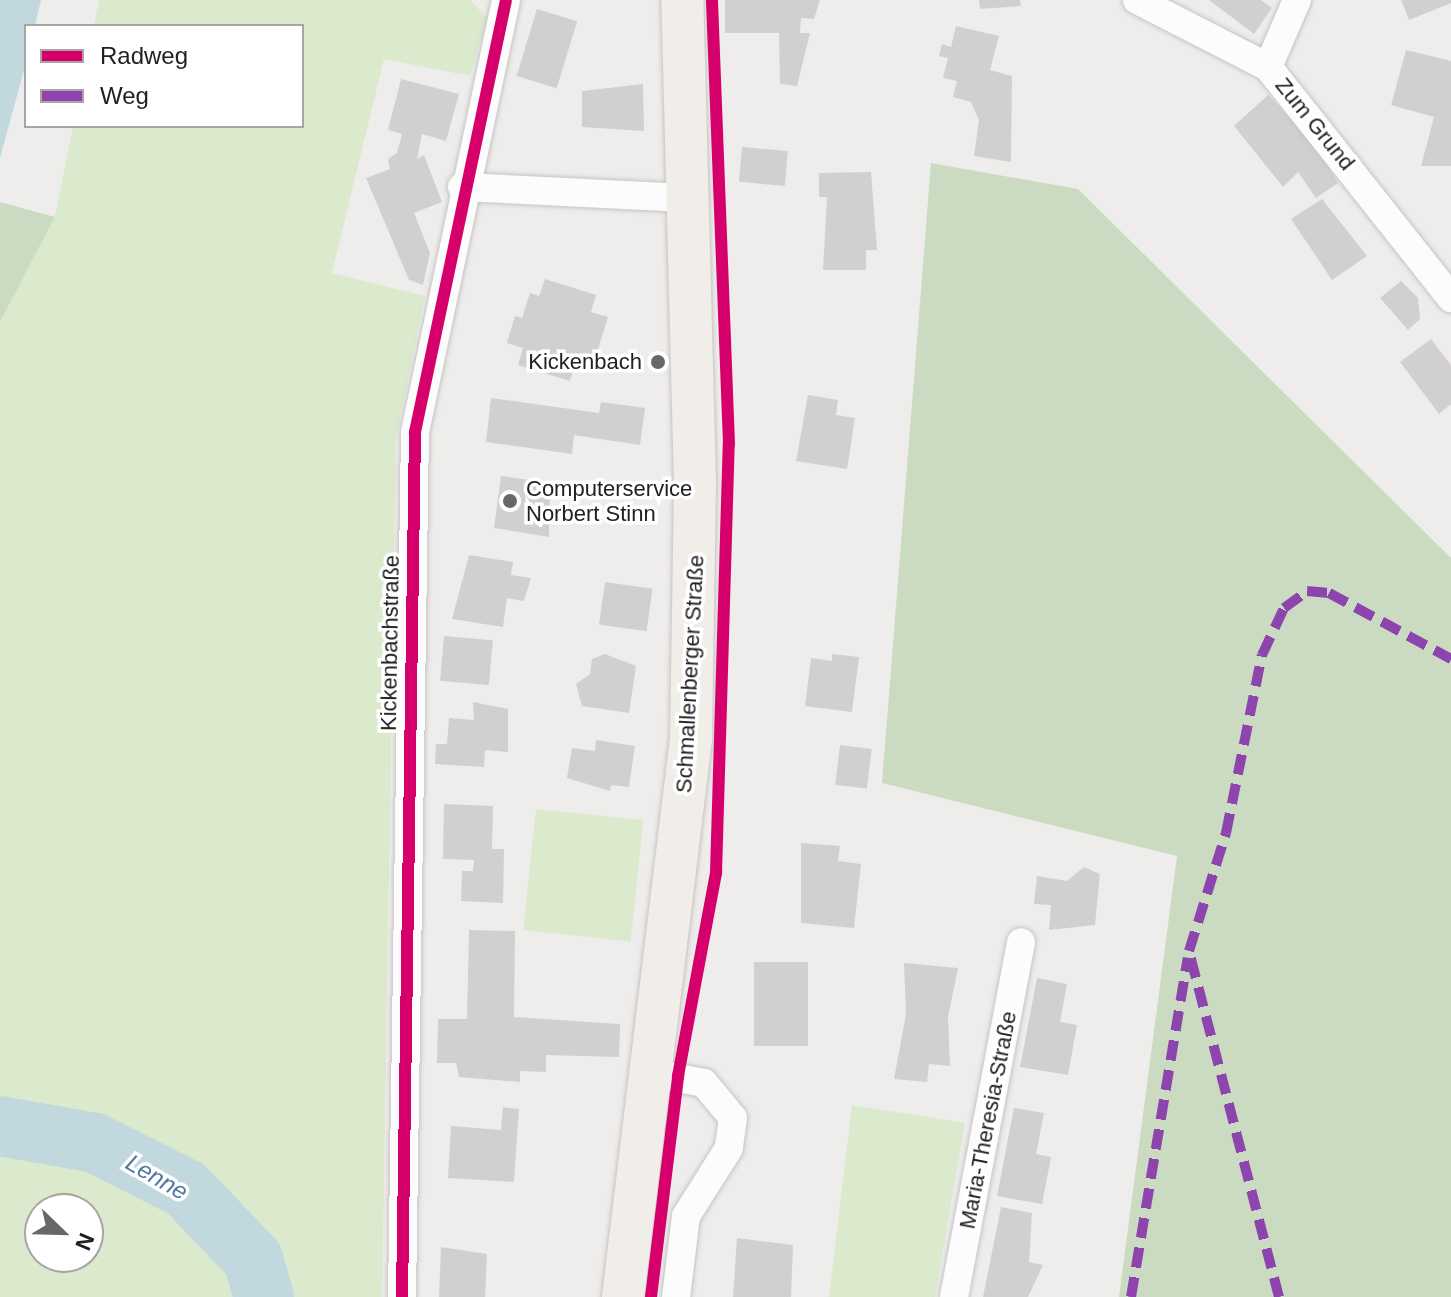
<!DOCTYPE html>
<meta charset="utf-8">
<style>
body{margin:0}
#map{position:relative;width:1451px;height:1297px;overflow:hidden;background:#efedeb;font-family:Helvetica,sans-serif}
div>[style]{position:absolute}
.grass>*{inset:0;background:#dbe9cd;transform-origin:0 0}
.forest>*{inset:0;background:#cbdbc2}
.water>*{inset:0;background:#c2d8df}
.river>*{height:60px;margin:-30px;padding:0 30px;transform-origin:30px;border-radius:30px;background:#c2d8df}
.building>*{inset:0;background:#d2d0ce;transform-origin:0 0}
.roads{filter:drop-shadow(0 0 2px #c6c5c4) drop-shadow(0 0 2px #c6c5c4)}
.street>*{height:28px;margin:-14px;padding:0 14px;transform-origin:14px;border-radius:14px;background:#fdfcfc}
.primary>*{height:42px;margin:-21px;padding:0 21px;transform-origin:21px;border-radius:21px;background:#f1ede8}
.quiet>*{height:10px;margin-top:-5px;transform-origin:0;background:repeating-linear-gradient(90deg,#8e44ad 0 20px,transparent 0 30px)}
.cycleway>*{height:12px;margin:-6px;padding:0 6px;transform-origin:6px;border-radius:6px;background:#d6006c}
.dots>*{width:22px;height:22px;translate:-50% -50%;box-sizing:border-box;border:4px solid #fff;border-radius:50%}
span{translate:-50% -50%;white-space:nowrap;text-align:center;line-height:1.15;-webkit-text-stroke:7px #fff;paint-order:stroke}
.street-label{font-size:22px;color:#212121}
.poi-label{font-size:22px;color:#212121}
.right{translate:-100% -50%;text-align:right}
.left{translate:0 -50%;text-align:left}
.water-label{font-size:24px;color:#5278a2;font-style:italic}
.legend{position:absolute;left:24px;top:24px;width:280px;height:104px;box-sizing:border-box;background:#fff;border:2px solid #a6a6a6;margin:0;padding:10px 14px;list-style:none;font-size:24px;color:#212121}
.legend li{display:flex;align-items:center;gap:16px;height:40px}
.legend b{width:40px;border:2px solid #a6a6a6}
.north{position:absolute;left:24px;top:1193px;width:80px;height:80px;box-sizing:border-box;background:#fff;border:2px solid #a6a6a6;border-radius:50%;rotate:113deg;font-size:22px;font-weight:700;line-height:32px;text-align:center;color:#212121}
.north::after{content:'';display:block;margin:auto;width:28px;height:36px;background:#696868;clip-path:polygon(50% 0,100% 100%,50% 72%,0 100%)}
</style>
<div id="map">
<div class="grass">
<div style="clip-path:polygon(evenodd,99px 0,470px 0,487px 18px,470px 76px,384px 59px,332px 273px,425px 296px,396px 438px,382px 1297px,0 1297px,0 322px,55px 217px,73px 126px,302px 126px,302px 26px,94px 26px,99px 0,40px 1209px,88px 1209px,88px 1257px,40px 1257px,40px 1209px)"></div>
<div style="left:536px;top:809px;width:108px;height:122px;rotate:6deg"></div>
<div style="clip-path:polygon(852px 1105px,965px 1123px,935px 1297px,829px 1297px)"></div>
</div>
<div class="forest">
<div style="clip-path:polygon(931px 163px,1078px 189px,1451px 558px,1451px 1297px,1119px 1297px,1177px 856px,882px 783px)"></div>
<div style="clip-path:polygon(0 202px,55px 217px,0 322px)"></div>
</div>
<div class="water">
<div style="clip-path:polygon(0 0,41px 0,35px 26px,26px 26px,26px 63px,0 158px)"></div>
</div>
<div class="river">
<div style="left:0;top:1126px;width:97px;rotate:10.1deg"></div>
<div style="left:95px;top:1143px;width:102px;rotate:26.8deg"></div>
<div style="left:186px;top:1189px;width:97px;rotate:46.3deg"></div>
<div style="left:253px;top:1259px;width:40px;rotate:74deg"></div>
</div>
<div class="building">
<div style="clip-path:polygon(725px 0,820px 0,814px 19px,801px 18px,800px 33px,810px 33px,797px 86px,780px 84px,779px 33px,725px 33px)"></div>
<div style="clip-path:polygon(979px 0,1020px 0,1021px 6px,980px 9px)"></div>
<div style="clip-path:polygon(1209px 0,1261px 0,1272px 8px,1254px 34px)"></div>
<div style="clip-path:polygon(1401px 0,1451px 0,1451px 3px,1409px 20px)"></div>
<div style="left:537px;top:9px;width:42px;height:70px;rotate:17deg"></div>
<div style="clip-path:polygon(956px 26px,999px 36px,990px 70px,1012px 76px,1011px 162px,974px 156px,979px 120px,971px 102px,953px 97px,957px 81px,943px 78px,948px 58px,939px 56px,942px 44px,951px 47px)"></div>
<div style="clip-path:polygon(1406px 50px,1451px 61px,1451px 166px,1421px 166px,1434px 117px,1391px 105px)"></div>
<div style="clip-path:polygon(401px 79px,459px 94px,446px 141px,422px 134px,417px 159px,424px 155px,442px 202px,414px 213px,430px 253px,423px 285px,409px 280px,366px 178px,390px 169px,388px 159px,397px 153px,402px 134px,388px 130px)"></div>
<div style="clip-path:polygon(643px 84px,644px 131px,582px 127px,582px 91px)"></div>
<div style="clip-path:polygon(1268px 95px,1313px 142px,1338px 183px,1316px 198px,1298px 172px,1283px 187px,1234px 126px)"></div>
<div style="left:742px;top:147px;width:46px;height:35px;rotate:5deg"></div>
<div style="clip-path:polygon(871px 172px,877px 250px,866px 250px,866px 270px,823px 270px,827px 197px,819px 197px,819px 173px)"></div>
<div style="clip-path:polygon(1322px 199px,1367px 256px,1332px 280px,1291px 219px)"></div>
<div style="clip-path:polygon(545px 279px,596px 295px,591px 312px,608px 317px,592px 369px,575px 364px,570px 381px,518px 365px,523px 348px,507px 343px,515px 316px,522px 318px,530px 293px,539px 296px)"></div>
<div style="clip-path:polygon(1401px 281px,1418px 298px,1420px 319px,1408px 330px,1380px 298px)"></div>
<div style="clip-path:polygon(1431px 339px,1451px 365px,1451px 404px,1439px 414px,1400px 362px)"></div>
<div style="clip-path:polygon(808px 395px,838px 400px,836px 415px,855px 418px,847px 469px,796px 461px)"></div>
<div style="clip-path:polygon(491px 398px,599px 413px,601px 402px,645px 408px,640px 445px,574px 435px,572px 454px,486px 442px)"></div>
<div style="clip-path:polygon(501px 476px,550px 483px,549px 537px,494px 528px)"></div>
<div style="clip-path:polygon(469px 555px,513px 562px,511px 575px,531px 578px,524px 601px,507px 598px,503px 627px,452px 619px)"></div>
<div style="left:605px;top:582px;width:48px;height:43px;rotate:8deg"></div>
<div style="left:444px;top:636px;width:49px;height:45px;rotate:5deg"></div>
<div style="clip-path:polygon(605px 654px,636px 666px,629px 713px,582px 706px,576px 684px,590px 674px,592px 659px)"></div>
<div style="clip-path:polygon(832px 654px,859px 657px,852px 712px,805px 706px,811px 658px,832px 661px)"></div>
<div style="clip-path:polygon(473px 702px,508px 709px,508px 752px,485px 750px,484px 767px,435px 764px,436px 744px,447px 744px,449px 718px,474px 720px)"></div>
<div style="clip-path:polygon(596px 740px,635px 746px,629px 787px,611px 785px,610px 791px,567px 778px,572px 748px,595px 751px)"></div>
<div style="left:840px;top:745px;width:32px;height:40px;rotate:7deg"></div>
<div style="clip-path:polygon(444px 804px,493px 806px,492px 849px,504px 849px,503px 903px,461px 901px,462px 871px,473px 871px,474px 860px,443px 859px)"></div>
<div style="clip-path:polygon(801px 843px,840px 846px,838px 861px,861px 864px,854px 928px,801px 923px)"></div>
<div style="clip-path:polygon(1084px 867px,1100px 874px,1095px 925px,1049px 930px,1051px 905px,1034px 904px,1037px 876px,1067px 881px)"></div>
<div style="clip-path:polygon(469px 930px,515px 931px,514px 1017px,620px 1024px,619px 1057px,546px 1055px,546px 1072px,520px 1071px,520px 1082px,459px 1077px,456px 1063px,437px 1063px,438px 1019px,467px 1019px)"></div>
<div style="left:754px;top:962px;width:54px;height:84px"></div>
<div style="clip-path:polygon(904px 963px,958px 968px,948px 1017px,950px 1066px,929px 1064px,927px 1082px,894px 1079px,906px 1014px)"></div>
<div style="clip-path:polygon(1037px 978px,1067px 984px,1060px 1022px,1077px 1025px,1068px 1075px,1020px 1067px)"></div>
<div style="clip-path:polygon(503px 1107px,519px 1109px,514px 1182px,448px 1178px,451px 1126px,501px 1130px)"></div>
<div style="clip-path:polygon(1014px 1108px,1044px 1113px,1036px 1154px,1051px 1157px,1042px 1204px,997px 1196px)"></div>
<div style="clip-path:polygon(1001px 1207px,1032px 1213px,1029px 1262px,1043px 1265px,1028px 1297px,983px 1297px)"></div>
<div style="clip-path:polygon(737px 1238px,793px 1245px,791px 1297px,733px 1297px)"></div>
<div style="clip-path:polygon(441px 1247px,487px 1254px,485px 1297px,439px 1297px)"></div>
</div>
<div class="roads">
<div class="street">
<div style="left:1137px;top:0;width:147px;rotate:27.1deg"></div>
<div style="left:1268px;top:67px;width:295px;rotate:51.6deg"></div>
<div style="left:1268px;top:67px;width:73px;rotate:-66.6deg"></div>
<div style="left:462px;top:187px;width:221px;rotate:2.8deg"></div>
<div style="left:652px;top:1073px;width:53px;rotate:10.9deg"></div>
<div style="left:704px;top:1083px;width:45px;rotate:50.4deg"></div>
<div style="left:733px;top:1118px;width:30px;rotate:98deg"></div>
<div style="left:729px;top:1148px;width:80px;rotate:122.3deg"></div>
<div style="left:686px;top:1216px;width:82px;rotate:97deg"></div>
<div style="left:402px;top:1297px;width:865px;rotate:-89.14deg"></div>
<div style="left:415px;top:432px;width:441px;rotate:-78.1deg"></div>
<div style="left:954px;top:1297px;width:361px;rotate:-79.3deg"></div>
</div>
<div class="primary">
<div style="left:623px;top:1297px;width:563px;rotate:-83.06deg"></div>
<div style="left:691px;top:738px;width:255px;rotate:-89.1deg"></div>
<div style="left:695px;top:483px;width:483px;rotate:-91.5deg"></div>
</div>
</div>
<div class="quiet">
<div style="left:1131px;top:1297px;width:344px;rotate:-80.5deg"></div>
<div style="left:1279px;top:1297px;width:358px;rotate:-104.6deg"></div>
<div style="left:1189px;top:951px;width:124px;rotate:-72.6deg"></div>
<div style="left:1226px;top:833px;width:182px;rotate:-78.6deg"></div>
<div style="left:1262px;top:655px;width:52px;rotate:-64.9deg"></div>
<div style="left:1284px;top:608px;width:29px;rotate:-36deg"></div>
<div style="left:1307px;top:591px;width:22px;rotate:5deg"></div>
<div style="left:1329px;top:593px;width:139px;rotate:28.4deg"></div>
</div>
<div class="cycleway">
<div style="left:402px;top:1297px;width:865px;rotate:-89.14deg"></div>
<div style="left:415px;top:432px;width:441px;rotate:-78.1deg"></div>
<div style="left:651px;top:1297px;width:223px;rotate:-83deg"></div>
<div style="left:678px;top:1076px;width:207px;rotate:-79.4deg"></div>
<div style="left:716px;top:873px;width:429px;rotate:-88.3deg"></div>
<div style="left:729px;top:444px;width:444px;rotate:-92.2deg"></div>
</div>
<div class="dots">
<div style="left:658px;top:362px;background:#696868"></div>
<div style="left:510px;top:501px;background:#696868"></div>
</div>
<div class="street-label">
<span style="left:1315px;top:124px;rotate:51deg">Zum Grund</span>
<span style="left:390px;top:643px;rotate:-89deg">Kickenbachstraße</span>
<span style="left:690px;top:674px;rotate:-87deg">Schmallenberger Straße</span>
<span style="left:988px;top:1120px;rotate:-79deg">Maria-Theresia-Straße</span>
</div>
<div class="poi-label">
<span class="right" style="left:642px;top:362px">Kickenbach</span>
<span class="left" style="left:526px;top:501px">Computerservice<br>Norbert Stinn</span>
</div>
<div class="water-label">
<span style="left:157px;top:1177px;rotate:30deg">Lenne</span>
</div>
<ul class="legend">
<li><b style="height:10px;background:#d6006c"></b>Radweg</li>
<li><b style="height:10px;background:#8e44ad"></b>Weg</li>
</ul>
<div class="north">N</div>
</div>
